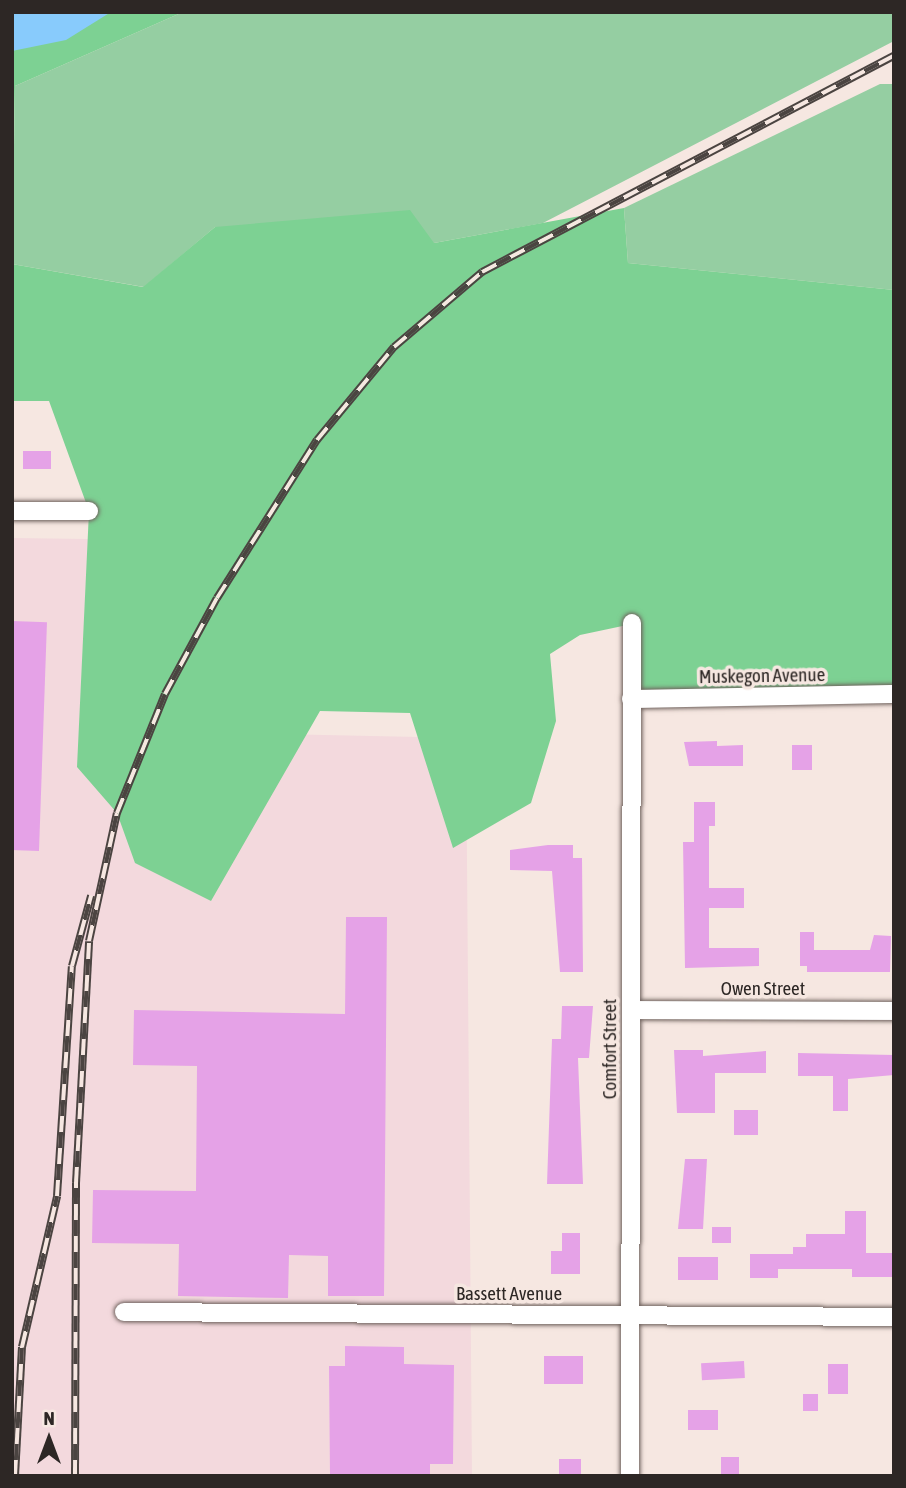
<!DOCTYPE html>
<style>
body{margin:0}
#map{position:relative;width:906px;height:1488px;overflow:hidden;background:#f6e7e1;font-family:"Asap Condensed",sans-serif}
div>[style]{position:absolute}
.industrial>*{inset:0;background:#f3d9dd}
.green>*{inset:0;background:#95cea2}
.forest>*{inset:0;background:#7dd193}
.water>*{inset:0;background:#88cbfc}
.building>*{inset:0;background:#e5a2e7;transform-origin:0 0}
.roads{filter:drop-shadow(0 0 2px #70635e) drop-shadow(0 0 2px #70635e)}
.street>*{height:18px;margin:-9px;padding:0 9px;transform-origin:9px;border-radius:9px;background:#fff}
.rail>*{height:8px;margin-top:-4px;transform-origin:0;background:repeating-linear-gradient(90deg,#f6e7e1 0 16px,#4b4441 0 32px);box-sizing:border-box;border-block:2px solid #4b4441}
span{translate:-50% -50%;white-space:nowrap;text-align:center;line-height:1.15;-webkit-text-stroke:7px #f6e7e1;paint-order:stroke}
.street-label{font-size:19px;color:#2d2725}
.frame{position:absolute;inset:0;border:14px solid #2d2725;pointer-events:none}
.north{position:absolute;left:14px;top:1404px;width:70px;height:70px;-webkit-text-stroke:5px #f6e7e1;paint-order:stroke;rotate:0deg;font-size:19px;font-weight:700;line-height:28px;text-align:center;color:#2d2725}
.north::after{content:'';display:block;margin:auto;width:24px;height:32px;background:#2d2725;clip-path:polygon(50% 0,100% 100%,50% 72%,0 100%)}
</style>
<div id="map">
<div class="industrial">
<div style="clip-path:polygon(12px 538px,88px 539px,79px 730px,466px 738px,472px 1476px,12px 1476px)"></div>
</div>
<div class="green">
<div style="clip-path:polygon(183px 12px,894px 12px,894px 41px,543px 223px,434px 243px,215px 227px,144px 287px,12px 264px,15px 86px)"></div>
<div style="clip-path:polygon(880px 84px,894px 84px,894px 290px,628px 263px,624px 208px)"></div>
</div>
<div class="forest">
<div style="clip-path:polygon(110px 12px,183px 12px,15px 86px,12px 261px,12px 51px)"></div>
<div style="clip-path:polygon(624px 208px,628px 263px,894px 290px,894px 694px,631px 699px,632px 624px,580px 635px,550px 654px,556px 721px,531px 803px,453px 848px,410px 713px,320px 711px,211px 901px,135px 863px,117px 813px,77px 767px,89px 511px,49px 401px,12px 401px,12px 264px,143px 287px,215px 227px,410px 210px,434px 243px)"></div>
</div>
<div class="water">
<div style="clip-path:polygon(12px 12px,111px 12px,66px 40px,12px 51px)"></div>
</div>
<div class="building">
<div style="left:23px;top:451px;width:28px;height:18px"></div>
<div style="left:12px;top:621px;width:35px;height:229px;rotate:2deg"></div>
<div style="clip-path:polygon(717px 741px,717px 746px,743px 745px,743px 766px,689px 766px,684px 742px)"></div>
<div style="left:792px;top:745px;width:20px;height:25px"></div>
<div style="clip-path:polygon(694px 802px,715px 802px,715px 826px,709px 826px,709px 888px,744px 888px,744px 908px,709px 908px,709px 948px,759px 948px,759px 966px,685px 968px,683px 842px,694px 842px)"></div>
<div style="clip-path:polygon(548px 845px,573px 845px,573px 858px,582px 858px,583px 972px,560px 972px,552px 871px,510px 870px,510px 850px)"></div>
<div style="clip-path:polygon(346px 917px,387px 917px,384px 1296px,328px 1296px,328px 1256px,289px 1255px,288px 1298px,178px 1296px,179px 1244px,92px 1243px,93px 1190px,196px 1191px,197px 1066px,133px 1065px,134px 1010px,345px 1014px)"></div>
<div style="clip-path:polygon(800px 932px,814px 932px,814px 950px,870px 950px,874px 935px,891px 936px,890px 972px,807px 972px,807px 966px,800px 966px)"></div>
<div style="clip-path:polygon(562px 1006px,593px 1006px,589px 1058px,578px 1058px,583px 1184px,547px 1184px,552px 1039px,561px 1039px)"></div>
<div style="clip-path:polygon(674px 1050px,703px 1050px,703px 1056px,766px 1051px,766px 1073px,715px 1073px,715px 1113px,677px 1113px)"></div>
<div style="clip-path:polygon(798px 1053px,894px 1055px,894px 1075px,848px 1079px,848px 1111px,833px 1111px,833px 1076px,798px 1076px)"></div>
<div style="left:734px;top:1110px;width:24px;height:25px"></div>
<div style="clip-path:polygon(685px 1159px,707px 1159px,703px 1229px,678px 1229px)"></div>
<div style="clip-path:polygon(845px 1211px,866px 1211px,866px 1253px,893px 1253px,893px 1277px,852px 1277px,852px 1269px,778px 1269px,778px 1278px,750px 1278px,750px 1254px,793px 1254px,793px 1247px,806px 1247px,806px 1234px,845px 1234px)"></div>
<div style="left:712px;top:1227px;width:19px;height:16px"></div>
<div style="clip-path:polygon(562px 1233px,580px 1233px,580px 1274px,551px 1274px,551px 1251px,562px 1251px)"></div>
<div style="left:678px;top:1257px;width:40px;height:23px"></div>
<div style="clip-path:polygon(345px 1346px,404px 1347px,404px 1364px,454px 1365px,453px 1464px,430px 1464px,430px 1476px,330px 1476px,329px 1366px,345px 1366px)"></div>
<div style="left:544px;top:1356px;width:39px;height:28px"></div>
<div style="left:744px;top:1361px;width:17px;height:43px;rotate:87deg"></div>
<div style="left:828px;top:1364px;width:20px;height:30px"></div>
<div style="left:818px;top:1394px;width:17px;height:15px;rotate:90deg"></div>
<div style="left:688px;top:1410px;width:30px;height:20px"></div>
<div style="left:721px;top:1457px;width:18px;height:19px"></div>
<div style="left:559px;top:1459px;width:22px;height:17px"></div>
</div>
<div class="roads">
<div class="street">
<div style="left:12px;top:511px;width:77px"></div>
<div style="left:631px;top:699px;width:263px;rotate:-1.1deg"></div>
<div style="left:632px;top:1010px;width:262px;rotate:0.2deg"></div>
<div style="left:124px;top:1312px;width:770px;rotate:0.37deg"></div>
<div style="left:630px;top:1476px;width:853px;rotate:-89.87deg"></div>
</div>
</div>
<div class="rail">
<div style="left:15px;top:1476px;width:129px;rotate:-86.9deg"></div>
<div style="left:22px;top:1347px;width:155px;rotate:-76.9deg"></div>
<div style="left:57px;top:1196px;width:230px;rotate:-86.3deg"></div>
<div style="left:72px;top:966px;width:73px;rotate:-74.8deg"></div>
<div style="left:75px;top:1476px;width:293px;rotate:-89.8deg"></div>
<div style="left:76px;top:1183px;width:242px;rotate:-86.9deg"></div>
<div style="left:89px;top:941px;width:131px;rotate:-77.7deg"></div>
<div style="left:117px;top:813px;width:128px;rotate:-68deg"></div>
<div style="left:165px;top:694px;width:109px;rotate:-61.6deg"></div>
<div style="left:217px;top:598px;width:187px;rotate:-57.7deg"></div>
<div style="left:317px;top:440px;width:121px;rotate:-50.4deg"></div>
<div style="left:394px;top:347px;width:116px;rotate:-40.4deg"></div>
<div style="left:482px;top:272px;width:465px;rotate:-27.7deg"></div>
</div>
<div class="street-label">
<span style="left:762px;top:676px;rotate:-1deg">Muskegon Avenue</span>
<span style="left:763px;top:989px">Owen Street</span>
<span style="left:610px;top:1049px;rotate:-90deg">Comfort Street</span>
<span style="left:509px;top:1294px">Bassett Avenue</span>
</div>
<div class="frame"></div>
<div class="north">N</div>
</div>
